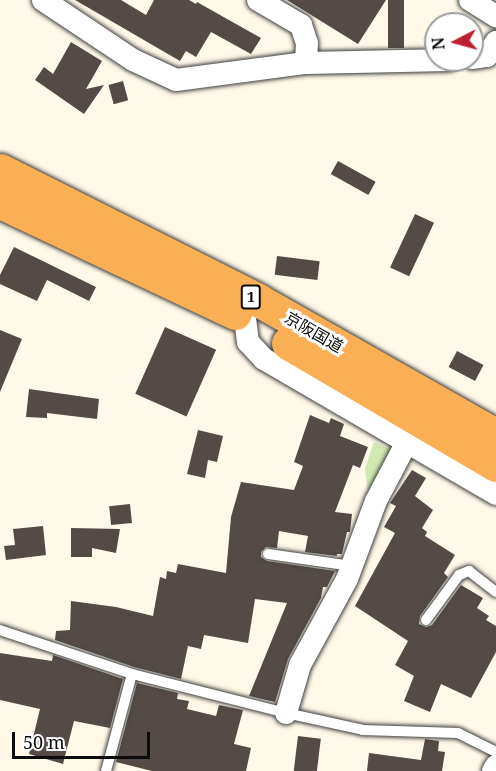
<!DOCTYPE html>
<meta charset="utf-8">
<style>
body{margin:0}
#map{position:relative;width:496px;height:771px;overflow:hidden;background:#fff9e9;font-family:"Noto Serif","Noto Sans JP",serif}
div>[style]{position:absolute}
.green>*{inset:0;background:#d2e9b2}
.building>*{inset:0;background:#544b47;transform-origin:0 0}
.roads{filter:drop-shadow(0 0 2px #3e3e3e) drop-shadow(0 0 2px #3e3e3e)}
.service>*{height:10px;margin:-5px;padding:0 5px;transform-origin:5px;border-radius:5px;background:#fff}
.minor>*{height:22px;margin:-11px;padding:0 11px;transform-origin:11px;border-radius:11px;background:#fff}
.trunk>*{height:33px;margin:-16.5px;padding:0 16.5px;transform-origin:16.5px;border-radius:16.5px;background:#faaf55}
span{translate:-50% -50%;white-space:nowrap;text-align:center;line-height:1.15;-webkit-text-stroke:6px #fff;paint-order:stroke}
.shield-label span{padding:2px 4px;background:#fff;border:2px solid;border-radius:4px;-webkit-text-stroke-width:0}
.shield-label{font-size:15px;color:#0b0b0b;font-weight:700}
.street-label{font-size:16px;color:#0b0b0b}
.north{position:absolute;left:424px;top:12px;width:60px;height:60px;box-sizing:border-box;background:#fff;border:2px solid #9d9d9d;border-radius:50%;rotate:264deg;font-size:16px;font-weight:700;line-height:24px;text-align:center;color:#0b0b0b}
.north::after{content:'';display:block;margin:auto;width:21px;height:27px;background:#bd2131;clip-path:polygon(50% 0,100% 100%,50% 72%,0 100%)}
.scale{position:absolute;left:12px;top:732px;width:138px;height:27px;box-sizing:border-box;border:3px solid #0b0b0b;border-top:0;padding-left:8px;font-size:18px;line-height:21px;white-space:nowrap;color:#0b0b0b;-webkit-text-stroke:4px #fff;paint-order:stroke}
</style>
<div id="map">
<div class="green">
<div style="clip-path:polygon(374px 442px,389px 449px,393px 459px,368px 495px,365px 468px)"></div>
</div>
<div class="building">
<div style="clip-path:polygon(75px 0,121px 0,146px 15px,154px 0,189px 0,196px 4px,197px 2px,261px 38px,251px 54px,211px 32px,196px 57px,186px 51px,180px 61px)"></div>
<div style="clip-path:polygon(287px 0,386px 0,358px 44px)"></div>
<div style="left:388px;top:0;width:16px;height:48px"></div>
<div style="clip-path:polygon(71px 42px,102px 61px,86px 89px,104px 85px,84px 114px,35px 80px,44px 67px,53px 74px)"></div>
<div style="left:123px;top:81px;width:20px;height:15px;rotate:75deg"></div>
<div style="left:338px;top:161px;width:43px;height:15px;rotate:29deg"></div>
<div style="left:415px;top:214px;width:21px;height:59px;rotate:25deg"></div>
<div style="clip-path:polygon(14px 247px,96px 287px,89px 301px,47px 280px,37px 301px,0 284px,0 275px)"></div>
<div style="left:277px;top:256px;width:43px;height:19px;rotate:7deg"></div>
<div style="left:165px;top:327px;width:56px;height:73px;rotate:24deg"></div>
<div style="clip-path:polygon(0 330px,22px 339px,0 392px)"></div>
<div style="left:457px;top:351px;width:30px;height:18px;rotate:28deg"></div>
<div style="clip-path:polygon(29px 389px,99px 399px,97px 419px,47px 413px,47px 418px,26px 417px)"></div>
<div style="clip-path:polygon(310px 415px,329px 423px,331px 418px,344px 424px,340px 436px,368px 447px,360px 468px,353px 465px,335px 512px,352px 514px,350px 532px,347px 532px,342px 554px,337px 554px,337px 556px,305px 552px,308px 536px,279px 531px,277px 548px,266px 547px,261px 552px,261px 557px,267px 561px,335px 571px,327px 587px,323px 587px,321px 598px,288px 659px,275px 702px,249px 696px,287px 603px,255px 599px,248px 643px,204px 635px,201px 649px,188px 646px,181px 679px,134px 667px,55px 640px,56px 631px,70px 630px,71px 601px,116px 607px,153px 616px,160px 577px,166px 579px,167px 571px,176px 573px,178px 564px,226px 573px,231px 517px,241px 482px,294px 490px,303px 466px,294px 462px)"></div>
<div style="clip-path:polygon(198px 430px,223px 436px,217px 462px,208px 460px,205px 478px,187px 474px)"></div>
<div style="clip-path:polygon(412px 470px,426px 478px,415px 496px,433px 510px,422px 528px,427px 532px,425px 536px,455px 555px,444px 573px,448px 577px,420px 616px,419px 624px,426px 627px,432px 625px,461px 585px,483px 598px,477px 608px,489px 616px,486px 620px,496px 626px,496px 652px,471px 698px,441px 684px,430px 712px,404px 701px,414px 676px,395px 665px,408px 641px,355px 606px,395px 533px,384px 527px,396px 506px,390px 503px)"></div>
<div style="left:130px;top:504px;width:19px;height:21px;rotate:84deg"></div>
<div style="clip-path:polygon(43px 526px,46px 555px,6px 560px,4px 546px,15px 545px,13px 529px)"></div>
<div style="clip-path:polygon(71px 528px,120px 529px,116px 553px,92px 548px,92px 557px,71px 557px)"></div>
<div style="clip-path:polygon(0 653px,52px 661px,53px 655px,123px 679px,110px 728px,74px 721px,63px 764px,29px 754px,40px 709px,0 700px)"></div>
<div style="clip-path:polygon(137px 683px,178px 693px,177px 699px,189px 701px,187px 709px,216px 716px,219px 705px,243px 710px,234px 744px,251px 748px,246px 771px,152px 771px,116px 762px)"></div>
<div style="left:298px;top:736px;width:23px;height:35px;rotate:7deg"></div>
<div style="clip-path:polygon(425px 739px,439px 741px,438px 751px,445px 752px,442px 771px,367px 771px,369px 753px,421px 760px)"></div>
</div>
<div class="roads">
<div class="service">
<div style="left:268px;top:554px;width:85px;rotate:8.1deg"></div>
<div style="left:426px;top:620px;width:56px;rotate:-53.7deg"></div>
<div style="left:459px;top:575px;width:11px;rotate:-22deg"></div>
<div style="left:469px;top:571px;width:34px;rotate:38deg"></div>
<div style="left:0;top:630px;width:139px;rotate:18.4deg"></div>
<div style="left:132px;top:674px;width:159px;rotate:14.2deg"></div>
<div style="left:286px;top:713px;width:79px;rotate:12.4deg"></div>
<div style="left:363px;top:730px;width:95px;rotate:1.8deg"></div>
<div style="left:458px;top:733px;width:42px;rotate:26.6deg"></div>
<div style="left:106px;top:771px;width:100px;rotate:-75deg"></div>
</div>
<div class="minor">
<div style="left:43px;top:0;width:108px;rotate:33.7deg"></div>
<div style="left:133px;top:60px;width:47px;rotate:24.9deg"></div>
<div style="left:176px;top:80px;width:131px;rotate:-7.5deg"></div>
<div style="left:306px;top:63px;width:143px;rotate:-1.2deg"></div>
<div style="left:258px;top:0;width:50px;rotate:30.2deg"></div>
<div style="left:301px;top:25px;width:19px;rotate:72deg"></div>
<div style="left:307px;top:43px;width:20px;rotate:93deg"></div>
<div style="left:470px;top:0;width:31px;rotate:32deg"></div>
<div style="left:472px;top:58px;width:15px;rotate:-8deg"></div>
<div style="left:487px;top:56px;width:17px;rotate:-57deg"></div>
<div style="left:245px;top:318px;width:24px;rotate:83deg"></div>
<div style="left:248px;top:342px;width:23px;rotate:47deg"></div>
<div style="left:264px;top:359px;width:268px;rotate:30.2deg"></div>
<div style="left:286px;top:713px;width:50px;rotate:-73.7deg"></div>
<div style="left:300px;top:665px;width:98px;rotate:-61.3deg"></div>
<div style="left:347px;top:579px;width:83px;rotate:-69.6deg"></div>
<div style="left:376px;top:501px;width:67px;rotate:-62.3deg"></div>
<div style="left:493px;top:771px;width:6px;rotate:-59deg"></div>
</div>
<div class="trunk">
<div style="left:0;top:170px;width:289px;rotate:26.7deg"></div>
<div style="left:258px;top:300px;width:274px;rotate:29.6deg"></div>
<div style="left:0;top:202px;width:260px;rotate:25.3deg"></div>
<div style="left:288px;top:343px;width:241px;rotate:30.4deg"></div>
</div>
</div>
<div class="shield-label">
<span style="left:251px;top:297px">1</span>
</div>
<div class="street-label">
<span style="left:314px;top:332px;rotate:30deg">京阪国道</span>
</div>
<div class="north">N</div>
<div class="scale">50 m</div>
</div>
